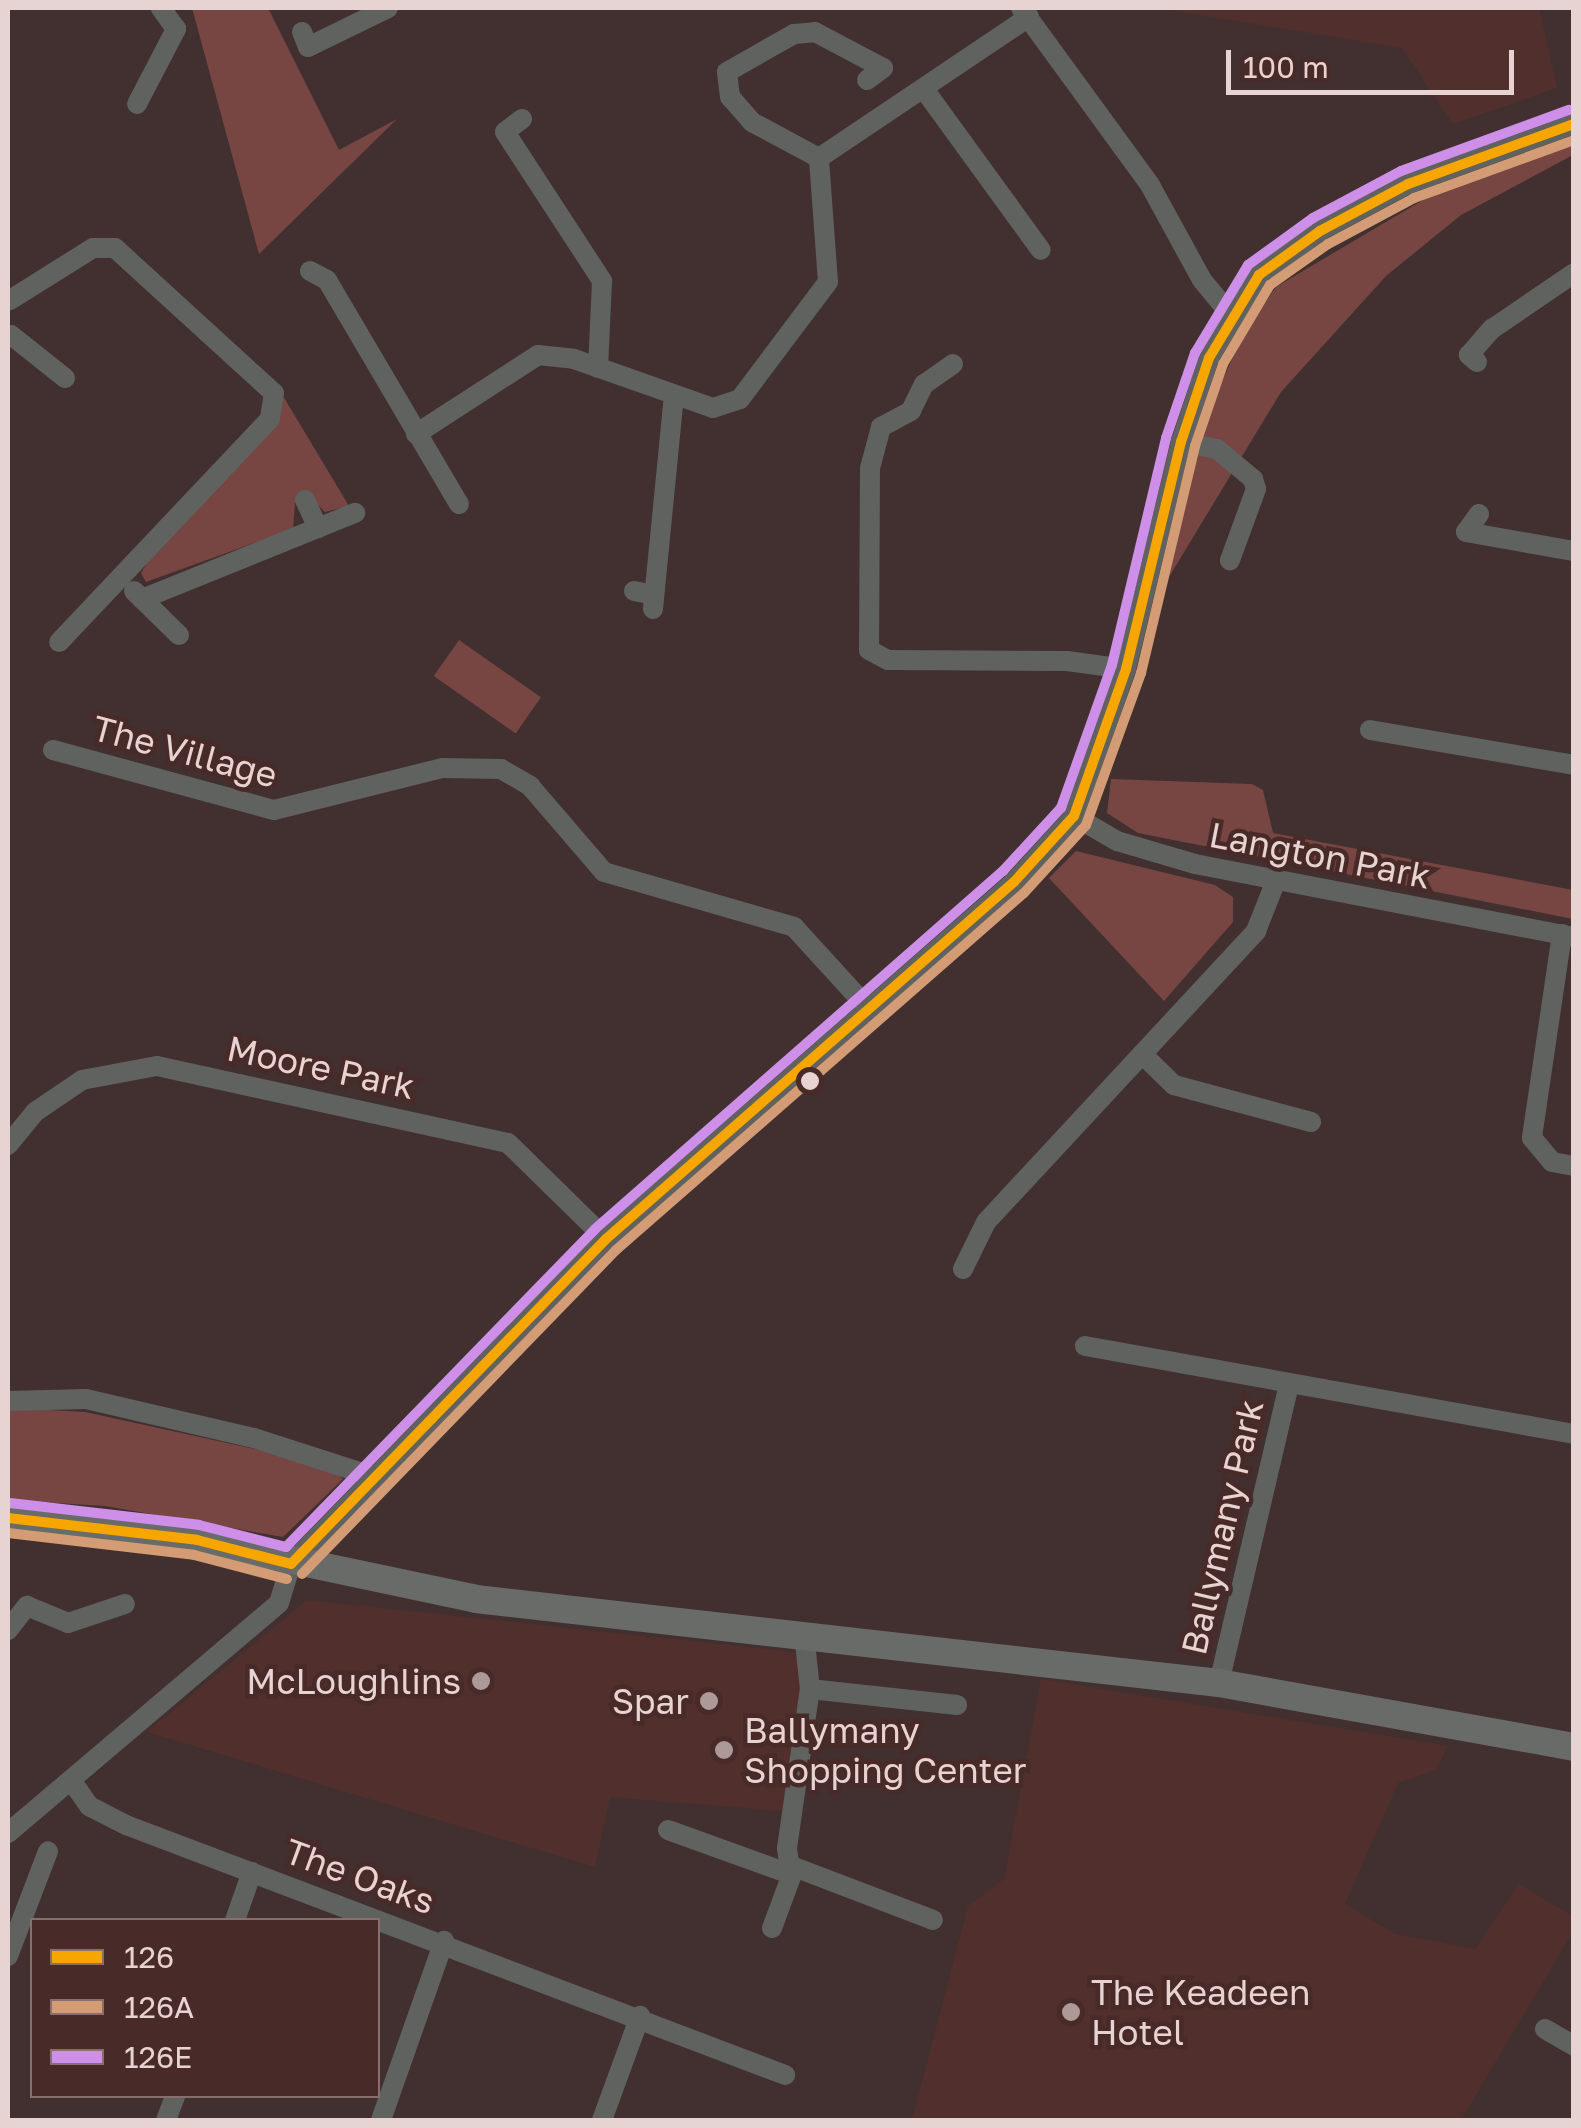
<!DOCTYPE html>
<style>
body{margin:0}
#map{position:relative;width:1581px;height:2128px;overflow:hidden;background:#41302f;font-family:"Golos Text",sans-serif}
div>[style]{position:absolute}
.built>*{inset:0;background:#512f2d}
.green>*{inset:0;background:#774643;transform-origin:0 0}
.minor>*{height:20px;margin:-10px;padding:0 10px;transform-origin:10px;border-radius:10px;background:#606260}
.major>*{height:28px;margin:-14px;padding:0 14px;transform-origin:14px;border-radius:14px;background:#696b68}
.bus-1>*{height:10px;margin:-5px;padding:0 5px;transform-origin:5px;border-radius:5px;background:#f7a600}
.bus-2>*{height:10px;margin:-5px;padding:0 5px;transform-origin:5px;border-radius:5px;background:#d39c74}
.bus-3>*{height:10px;margin:-5px;padding:0 5px;transform-origin:5px;border-radius:5px;background:#ce8fe9}
.dots>*{width:28px;height:28px;translate:-50% -50%;box-sizing:border-box;border:5px solid #482a28;border-radius:50%}
span{translate:-50% -50%;white-space:nowrap;text-align:center;line-height:1.15;-webkit-text-stroke:9px #482a28;paint-order:stroke}
.street-label{font-size:35px;color:#e7d3d1}
.poi-label{font-size:35px;color:#e7d3d1}
.right{translate:-100% -50%;text-align:right}
.left{translate:0 -50%;text-align:left}
.frame{position:absolute;inset:0;border:10px solid #e7d3d1;pointer-events:none}
.legend{position:absolute;left:30px;top:1918px;width:350px;height:180px;box-sizing:border-box;background:#482a28;border:2px solid #886e6c;margin:0;padding:12px 18px;list-style:none;font-size:30px;color:#e7d3d1}
.legend li{display:flex;align-items:center;gap:20px;height:50px}
.legend b{width:50px;border:2px solid #886e6c}
.scale{position:absolute;left:1226px;top:50px;width:288px;height:45px;box-sizing:border-box;border:5px solid #e7d3d1;border-top:0;padding-left:12px;font-size:30px;line-height:35px;white-space:nowrap;color:#e7d3d1;-webkit-text-stroke:8px #482a28;paint-order:stroke}
</style>
<div id="map">
<div class="built">
<div style="clip-path:polygon(1157px 8px,1539px 8px,1557px 88px,1453px 124px,1402px 48px)"></div>
<div style="clip-path:polygon(307px 1600px,794px 1652px,809px 1670px,783px 1811px,610px 1797px,595px 1867px,147px 1732px)"></div>
<div style="clip-path:polygon(1041px 1679px,1448px 1746px,1436px 1770px,1398px 1783px,1345px 1904px,1395px 1934px,1475px 1949px,1519px 1884px,1574px 1917px,1573px 1932px,1461px 2120px,912px 2120px,968px 1906px,1004px 1879px)"></div>
</div>
<div class="green">
<div style="clip-path:polygon(192px 8px,268px 8px,339px 150px,397px 119px,259px 254px)"></div>
<div style="clip-path:polygon(1573px 136px,1573px 155px,1461px 215px,1386px 276px,1281px 392px,1169px 577px,1200px 432px,1243px 334px,1276px 287px,1423px 200px)"></div>
<div style="clip-path:polygon(283px 396px,349px 506px,325px 512px,309px 496px,295px 503px,293px 529px,146px 582px,141px 573px,147px 563px,276px 423px)"></div>
<div style="left:459px;top:640px;width:100px;height:44px;rotate:35deg"></div>
<div style="clip-path:polygon(1111px 779px,1252px 784px,1263px 790px,1273px 833px,1573px 890px,1573px 919px,1138px 833px,1107px 813px)"></div>
<div style="clip-path:polygon(1076px 851px,1215px 885px,1233px 897px,1233px 922px,1164px 1001px,1049px 878px)"></div>
<div style="clip-path:polygon(32px 1409px,85px 1412px,328px 1465px,343px 1479px,283px 1537px,105px 1506px,8px 1500px,8px 1411px)"></div>
</div>
<div class="minor">
<div style="left:1021px;top:8px;width:219px;rotate:53.9deg"></div>
<div style="left:1150px;top:185px;width:108px;rotate:61.3deg"></div>
<div style="left:1202px;top:280px;width:44px;rotate:50.5deg"></div>
<div style="left:302px;top:32px;width:16px;rotate:68deg"></div>
<div style="left:308px;top:47px;width:89px;rotate:-26deg"></div>
<div style="left:926px;top:92px;width:195px;rotate:54deg"></div>
<div style="left:137px;top:104px;width:85px;rotate:-62.5deg"></div>
<div style="left:176px;top:29px;width:26px;rotate:-126deg"></div>
<div style="left:522px;top:119px;width:21px;rotate:143deg"></div>
<div style="left:505px;top:132px;width:178px;rotate:56.9deg"></div>
<div style="left:602px;top:281px;width:87px;rotate:92.6deg"></div>
<div style="left:819px;top:158px;width:76px;rotate:-151.8deg"></div>
<div style="left:752px;top:122px;width:33px;rotate:-131deg"></div>
<div style="left:730px;top:97px;width:25px;rotate:-97deg"></div>
<div style="left:727px;top:72px;width:77px;rotate:-29.6deg"></div>
<div style="left:794px;top:34px;width:21px;rotate:-5deg"></div>
<div style="left:815px;top:32px;width:77px;rotate:27.9deg"></div>
<div style="left:883px;top:68px;width:20px;rotate:143deg"></div>
<div style="left:310px;top:271px;width:19px;rotate:28deg"></div>
<div style="left:327px;top:280px;width:260px;rotate:59.5deg"></div>
<div style="left:10px;top:300px;width:98px;rotate:-32.1deg"></div>
<div style="left:93px;top:248px;width:22px"></div>
<div style="left:115px;top:248px;width:215px;rotate:42.4deg"></div>
<div style="left:274px;top:393px;width:26px;rotate:99deg"></div>
<div style="left:270px;top:419px;width:307px;rotate:133.4deg"></div>
<div style="left:11px;top:335px;width:69px;rotate:38.5deg"></div>
<div style="left:1477px;top:362px;width:11px;rotate:-139deg"></div>
<div style="left:1469px;top:355px;width:35px;rotate:-49deg"></div>
<div style="left:1492px;top:329px;width:99px;rotate:-34.3deg"></div>
<div style="left:953px;top:364px;width:35px;rotate:145deg"></div>
<div style="left:924px;top:384px;width:30px;rotate:116deg"></div>
<div style="left:911px;top:411px;width:34px;rotate:152deg"></div>
<div style="left:881px;top:427px;width:42px;rotate:105deg"></div>
<div style="left:870px;top:468px;width:182px;rotate:90.3deg"></div>
<div style="left:869px;top:650px;width:21px;rotate:28deg"></div>
<div style="left:888px;top:660px;width:179px;rotate:0.3deg"></div>
<div style="left:1067px;top:661px;width:60px;rotate:7.7deg"></div>
<div style="left:416px;top:434px;width:145px;rotate:-32.9deg"></div>
<div style="left:538px;top:355px;width:36px;rotate:6deg"></div>
<div style="left:574px;top:359px;width:147px;rotate:19.4deg"></div>
<div style="left:713px;top:408px;width:28px;rotate:-18deg"></div>
<div style="left:740px;top:399px;width:146px;rotate:-53.1deg"></div>
<div style="left:828px;top:282px;width:124px;rotate:-94.2deg"></div>
<div style="left:819px;top:158px;width:253px;rotate:-33.9deg"></div>
<div style="left:1181px;top:442px;width:37px;rotate:11deg"></div>
<div style="left:1217px;top:449px;width:47px;rotate:39.8deg"></div>
<div style="left:1253px;top:479px;width:10px;rotate:73deg"></div>
<div style="left:1256px;top:489px;width:76px;rotate:110.1deg"></div>
<div style="left:305px;top:500px;width:31px;rotate:65deg"></div>
<div style="left:1479px;top:514px;width:22px;rotate:126deg"></div>
<div style="left:1466px;top:532px;width:110px;rotate:10deg"></div>
<div style="left:134px;top:591px;width:63px;rotate:44.4deg"></div>
<div style="left:634px;top:591px;width:20px;rotate:11deg"></div>
<div style="left:142px;top:599px;width:230px;rotate:-22deg"></div>
<div style="left:653px;top:609px;width:215px;rotate:-84.4deg"></div>
<div style="left:1370px;top:730px;width:207px;rotate:9.7deg"></div>
<div style="left:53px;top:750px;width:229px;rotate:15.2deg"></div>
<div style="left:274px;top:810px;width:174px;rotate:-14deg"></div>
<div style="left:443px;top:768px;width:58px;rotate:1deg"></div>
<div style="left:501px;top:769px;width:34px;rotate:30deg"></div>
<div style="left:530px;top:786px;width:113px;rotate:49.3deg"></div>
<div style="left:604px;top:872px;width:198px;rotate:16.1deg"></div>
<div style="left:794px;top:927px;width:108px;rotate:47.6deg"></div>
<div style="left:1074px;top:816px;width:50px;rotate:30.2deg"></div>
<div style="left:1117px;top:841px;width:81px;rotate:16.4deg"></div>
<div style="left:1195px;top:864px;width:386px;rotate:10.9deg"></div>
<div style="left:1562px;top:934px;width:206px;rotate:98.4deg"></div>
<div style="left:1532px;top:1138px;width:31px;rotate:50deg"></div>
<div style="left:1552px;top:1162px;width:22px;rotate:10deg"></div>
<div style="left:1142px;top:1054px;width:45px;rotate:44.1deg"></div>
<div style="left:1174px;top:1085px;width:142px;rotate:15.1deg"></div>
<div style="left:8px;top:1145px;width:43px;rotate:-50.7deg"></div>
<div style="left:35px;top:1112px;width:57px;rotate:-34.2deg"></div>
<div style="left:82px;top:1080px;width:76px;rotate:-10.6deg"></div>
<div style="left:157px;top:1066px;width:359px;rotate:12.4deg"></div>
<div style="left:508px;top:1143px;width:137px;rotate:44.4deg"></div>
<div style="left:963px;top:1269px;width:52px;rotate:-63.9deg"></div>
<div style="left:986px;top:1222px;width:397px;rotate:-47.1deg"></div>
<div style="left:1256px;top:931px;width:52px;rotate:-68.4deg"></div>
<div style="left:1085px;top:1346px;width:497px;rotate:10.2deg"></div>
<div style="left:8px;top:1401px;width:78px;rotate:-1.5deg"></div>
<div style="left:86px;top:1399px;width:172px;rotate:13.1deg"></div>
<div style="left:254px;top:1438px;width:124px;rotate:17.9deg"></div>
<div style="left:8px;top:1630px;width:31px;rotate:-52deg"></div>
<div style="left:27px;top:1606px;width:44px;rotate:22.5deg"></div>
<div style="left:68px;top:1623px;width:60px;rotate:-18.4deg"></div>
<div style="left:1219px;top:1683px;width:306px;rotate:-76.8deg"></div>
<div style="left:810px;top:1689px;width:148px;rotate:6.2deg"></div>
<div style="left:71px;top:1780px;width:32px;rotate:55deg"></div>
<div style="left:89px;top:1806px;width:42px;rotate:27.2deg"></div>
<div style="left:126px;top:1825px;width:705px;rotate:20.77deg"></div>
<div style="left:668px;top:1830px;width:130px;rotate:19.8deg"></div>
<div style="left:8px;top:1833px;width:355px;rotate:-40.3deg"></div>
<div style="left:279px;top:1603px;width:41px;rotate:-72.9deg"></div>
<div style="left:291px;top:1564px;width:453px;rotate:-45.9deg"></div>
<div style="left:606px;top:1239px;width:542px;rotate:-41.19deg"></div>
<div style="left:1014px;top:882px;width:89px;rotate:-47.7deg"></div>
<div style="left:1074px;top:816px;width:156px;rotate:-70.5deg"></div>
<div style="left:1126px;top:669px;width:234px;rotate:-76.4deg"></div>
<div style="left:1181px;top:442px;width:89px;rotate:-71.6deg"></div>
<div style="left:1209px;top:358px;width:97px;rotate:-58.9deg"></div>
<div style="left:1259px;top:275px;width:75px;rotate:-35.8deg"></div>
<div style="left:1320px;top:231px;width:100px;rotate:-28.1deg"></div>
<div style="left:1408px;top:184px;width:177px;rotate:-19.9deg"></div>
<div style="left:789px;top:1865px;width:154px;rotate:20.9deg"></div>
<div style="left:235px;top:1920px;width:51px;rotate:-70.5deg"></div>
<div style="left:772px;top:1928px;width:54px;rotate:-69.6deg"></div>
<div style="left:791px;top:1877px;width:29px;rotate:-98deg"></div>
<div style="left:787px;top:1848px;width:161px;rotate:-81.8deg"></div>
<div style="left:810px;top:1689px;width:55px;rotate:-96.2deg"></div>
<div style="left:8px;top:1956px;width:112px;rotate:-69.1deg"></div>
<div style="left:1545px;top:2029px;width:34px;rotate:30deg"></div>
<div style="left:166px;top:2120px;width:26px;rotate:-69deg"></div>
<div style="left:381px;top:2120px;width:190px;rotate:-70.6deg"></div>
<div style="left:602px;top:2120px;width:111px;rotate:-69.9deg"></div>
</div>
<div class="major">
<div style="left:8px;top:1518px;width:190px;rotate:6.6deg"></div>
<div style="left:197px;top:1540px;width:285px;rotate:11.9deg"></div>
<div style="left:476px;top:1599px;width:748px;rotate:6.45deg"></div>
<div style="left:1219px;top:1683px;width:361px;rotate:10.2deg"></div>
</div>
<div class="bus-1">
<div style="left:8px;top:1518px;width:190px;rotate:6.6deg"></div>
<div style="left:197px;top:1540px;width:97px;rotate:14.3deg"></div>
<div style="left:291px;top:1564px;width:453px;rotate:-45.9deg"></div>
<div style="left:606px;top:1239px;width:542px;rotate:-41.19deg"></div>
<div style="left:1014px;top:882px;width:89px;rotate:-47.7deg"></div>
<div style="left:1074px;top:816px;width:156px;rotate:-70.5deg"></div>
<div style="left:1126px;top:669px;width:234px;rotate:-76.4deg"></div>
<div style="left:1181px;top:442px;width:89px;rotate:-71.6deg"></div>
<div style="left:1209px;top:358px;width:97px;rotate:-58.9deg"></div>
<div style="left:1259px;top:275px;width:75px;rotate:-35.8deg"></div>
<div style="left:1320px;top:231px;width:100px;rotate:-28.1deg"></div>
<div style="left:1408px;top:184px;width:177px;rotate:-19.9deg"></div>
</div>
<div class="bus-2">
<div style="left:8px;top:1533px;width:187px;rotate:6.7deg"></div>
<div style="left:194px;top:1555px;width:96px;rotate:14.5deg"></div>
<div style="left:302px;top:1574px;width:451px;rotate:-45.9deg"></div>
<div style="left:616px;top:1250px;width:542px;rotate:-41.19deg"></div>
<div style="left:1024px;top:893px;width:92px;rotate:-47.6deg"></div>
<div style="left:1086px;top:825px;width:162px;rotate:-70.1deg"></div>
<div style="left:1141px;top:673px;width:233px;rotate:-76.6deg"></div>
<div style="left:1195px;top:446px;width:87px;rotate:-71.1deg"></div>
<div style="left:1223px;top:364px;width:92px;rotate:-59.3deg"></div>
<div style="left:1270px;top:285px;width:71px;rotate:-35.3deg"></div>
<div style="left:1328px;top:244px;width:98px;rotate:-28.1deg"></div>
<div style="left:1414px;top:198px;width:170px;rotate:-19.9deg"></div>
</div>
<div class="bus-3">
<div style="left:10px;top:1503px;width:190px;rotate:6.6deg"></div>
<div style="left:199px;top:1525px;width:90px;rotate:14.2deg"></div>
<div style="left:286px;top:1547px;width:443px;rotate:-45.8deg"></div>
<div style="left:595px;top:1229px;width:543px;rotate:-41.27deg"></div>
<div style="left:1003px;top:871px;width:86px;rotate:-47.4deg"></div>
<div style="left:1061px;top:808px;width:152px;rotate:-70.4deg"></div>
<div style="left:1112px;top:665px;width:233px;rotate:-76.6deg"></div>
<div style="left:1166px;top:438px;width:90px;rotate:-71.2deg"></div>
<div style="left:1195px;top:353px;width:103px;rotate:-58.9deg"></div>
<div style="left:1248px;top:265px;width:80px;rotate:-35.9deg"></div>
<div style="left:1313px;top:218px;width:100px;rotate:-28.1deg"></div>
<div style="left:1401px;top:171px;width:179px;rotate:-20deg"></div>
</div>
<div class="dots">
<div style="left:810px;top:1081px;background:#e7d3d1"></div>
<div style="left:481px;top:1681px;background:#ad9a98"></div>
<div style="left:709px;top:1701px;background:#ad9a98"></div>
<div style="left:724px;top:1750px;background:#ad9a98"></div>
<div style="left:1071px;top:2012px;background:#ad9a98"></div>
</div>
<div class="street-label">
<span style="left:185px;top:751px;rotate:15deg">The Village</span>
<span style="left:1320px;top:855px;rotate:11deg">Langton Park</span>
<span style="left:321px;top:1067px;rotate:12deg">Moore Park</span>
<span style="left:1222px;top:1527px;rotate:-77deg">Ballymany Park</span>
<span style="left:360px;top:1876px;rotate:20deg">The Oaks</span>
</div>
<div class="poi-label">
<span class="right" style="left:461px;top:1681px">McLoughlins</span>
<span class="right" style="left:689px;top:1701px">Spar</span>
<span class="left" style="left:744px;top:1750px">Ballymany<br>Shopping Center</span>
<span class="left" style="left:1091px;top:2012px">The Keadeen<br>Hotel</span>
</div>
<div class="frame"></div>
<ul class="legend">
<li><b style="height:12px;background:#f7a600"></b>126</li>
<li><b style="height:12px;background:#d39c74"></b>126A</li>
<li><b style="height:12px;background:#ce8fe9"></b>126E</li>
</ul>
<div class="scale">100 m</div>
</div>
